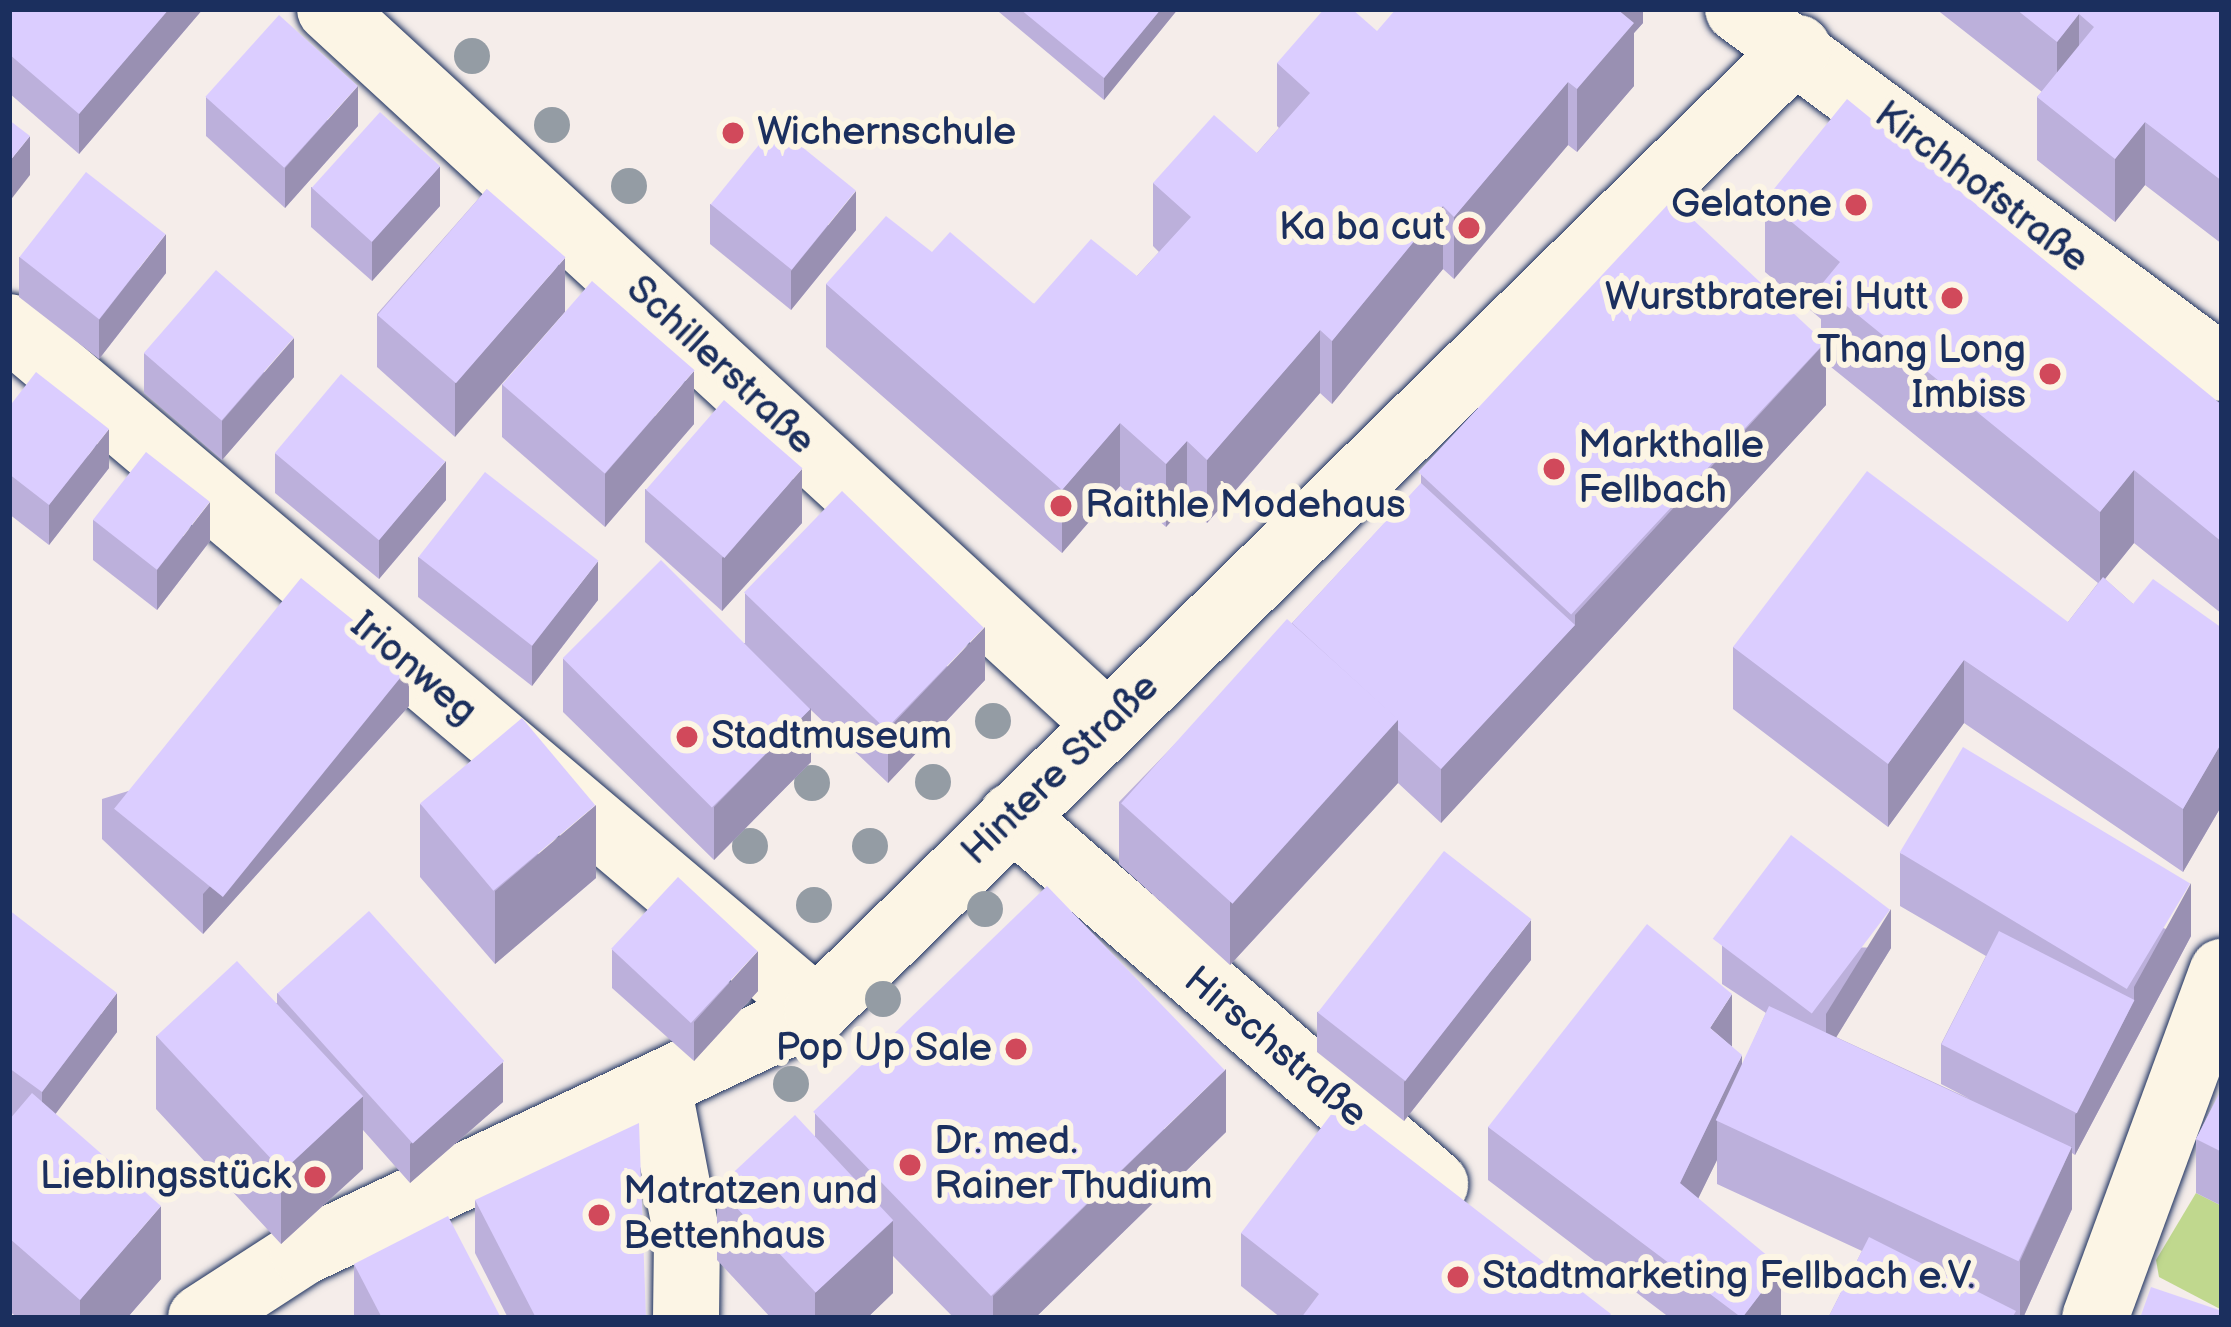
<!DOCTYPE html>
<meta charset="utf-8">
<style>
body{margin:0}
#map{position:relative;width:2231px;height:1327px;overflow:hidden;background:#f5edea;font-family:"Balsamiq Sans",sans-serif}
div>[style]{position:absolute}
.green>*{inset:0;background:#c0d88e}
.roads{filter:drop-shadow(0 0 3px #1b2f5e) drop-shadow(0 0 3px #1b2f5e)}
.minor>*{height:66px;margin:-33px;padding:0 33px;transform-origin:33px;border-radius:33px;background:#fcf5e5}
.trees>*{width:36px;height:36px;margin:-18px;border-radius:50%;background:#949ca4}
.wall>*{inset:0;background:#bcb0db}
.shaded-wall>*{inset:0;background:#9990b2}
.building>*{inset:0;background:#dbcdff;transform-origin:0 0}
.dots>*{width:33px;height:33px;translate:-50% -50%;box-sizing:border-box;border:6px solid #fcf5e5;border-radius:50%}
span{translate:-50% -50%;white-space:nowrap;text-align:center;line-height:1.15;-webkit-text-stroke:12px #fcf5e5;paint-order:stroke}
.poi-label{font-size:39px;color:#1b2f5e}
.left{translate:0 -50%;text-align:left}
.right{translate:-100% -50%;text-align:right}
.street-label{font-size:39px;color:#1b2f5e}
.frame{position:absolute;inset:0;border:12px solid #1b2f5e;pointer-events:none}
</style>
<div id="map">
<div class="green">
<div style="clip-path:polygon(2196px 1193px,2222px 1206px,2222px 1310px,2159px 1277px,2156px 1260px)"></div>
</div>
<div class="roads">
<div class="minor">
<div style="left:330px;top:9px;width:1057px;rotate:42.62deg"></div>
<div style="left:1738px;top:9px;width:603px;rotate:36.57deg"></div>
<div style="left:9px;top:327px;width:1058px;rotate:40.21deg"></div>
<div style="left:1012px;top:816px;width:561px;rotate:41.02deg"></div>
<div style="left:659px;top:1091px;width:149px;rotate:79.1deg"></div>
<div style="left:687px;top:1237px;width:81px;rotate:90.7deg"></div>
<div style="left:201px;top:1318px;width:121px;rotate:-32.9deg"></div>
<div style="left:303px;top:1252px;width:568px;rotate:-25.21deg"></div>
<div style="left:817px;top:1010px;width:1374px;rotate:-44.44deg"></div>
<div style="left:2095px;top:1318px;width:369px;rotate:-69.8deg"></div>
</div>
</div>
<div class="trees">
<div style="left:472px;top:56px"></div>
<div style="left:552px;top:125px"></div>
<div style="left:629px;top:186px"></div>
<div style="left:993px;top:721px"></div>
<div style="left:933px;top:782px"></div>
<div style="left:812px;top:783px"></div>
<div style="left:750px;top:846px"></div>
<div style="left:870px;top:846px"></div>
<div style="left:814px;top:905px"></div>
<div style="left:985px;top:909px"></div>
<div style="left:883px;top:999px"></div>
<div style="left:791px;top:1084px"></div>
</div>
<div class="wall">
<div style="clip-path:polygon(9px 9px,203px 9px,79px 154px,9px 93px)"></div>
<div style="clip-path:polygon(999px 9px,1178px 9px,1104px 100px,999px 12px)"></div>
<div style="clip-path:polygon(1643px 9px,1643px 23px,1634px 33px,1634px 86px,1577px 152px,1568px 145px,1454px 279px,1443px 269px,1332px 404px,1320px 393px,1207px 523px,1187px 504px,1166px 527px,1120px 486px,1062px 553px,826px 347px,826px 284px,932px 252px,1034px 304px,1137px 276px,1159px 252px,1153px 246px,1153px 183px,1257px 153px,1279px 128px,1277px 126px,1277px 63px,1377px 31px)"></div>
<div style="clip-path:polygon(1936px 9px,2222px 9px,2222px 244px,2145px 185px,2115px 222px,2037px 160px,2037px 97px,2042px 92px)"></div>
<div style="clip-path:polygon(206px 97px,358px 126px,285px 208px,206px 136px)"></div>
<div style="clip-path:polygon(311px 187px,440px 206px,372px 281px,311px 227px)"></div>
<div style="clip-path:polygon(487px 189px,455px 437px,377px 367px,377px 314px)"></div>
<div style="clip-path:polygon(1765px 200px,2222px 405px,2222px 614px,2134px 543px,2105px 579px,2133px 604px,2222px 628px,2222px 805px,2183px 872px,1964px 723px,1888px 827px,1733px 709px,1733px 647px,2068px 622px,2098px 583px,1826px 363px,1826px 405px,1441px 823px,1398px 783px,1230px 965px,1119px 864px,1119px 802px,1292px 623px,1421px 484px,1421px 474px,1821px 337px,1821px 319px,1765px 272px)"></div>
<div style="clip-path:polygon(710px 204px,856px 230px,791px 310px,710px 244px)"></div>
<div style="clip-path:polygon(19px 257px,166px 273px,99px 359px,19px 297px)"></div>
<div style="clip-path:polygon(144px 353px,294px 377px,222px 460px,144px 393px)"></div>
<div style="clip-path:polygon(502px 384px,694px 424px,605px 527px,502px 437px)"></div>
<div style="clip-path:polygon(9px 407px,109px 468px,49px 545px,9px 514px)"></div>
<div style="clip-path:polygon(275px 453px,446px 500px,379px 579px,275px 493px)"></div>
<div style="clip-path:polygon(645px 489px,802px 523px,722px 611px,645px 542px)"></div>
<div style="clip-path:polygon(93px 520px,210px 541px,157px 610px,93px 560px)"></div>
<div style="clip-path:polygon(418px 557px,598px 600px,532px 686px,418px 597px)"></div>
<div style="clip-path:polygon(745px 593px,985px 680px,888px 783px,811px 710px,811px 762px,714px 860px,563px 712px,563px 659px,745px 643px)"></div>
<div style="clip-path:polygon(409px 706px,203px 934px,102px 839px,102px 799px)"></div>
<div style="clip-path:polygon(420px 804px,596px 878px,495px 964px,420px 877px)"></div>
<div style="clip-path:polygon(1900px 853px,2191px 936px,2075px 1155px,2072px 1153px,2072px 1209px,2023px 1318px,1828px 1318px,1862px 1251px,1717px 1184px,1717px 1160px,1698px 1198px,1781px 1318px,1670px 1318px,1488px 1180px,1488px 1127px,1732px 1047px,1742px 1066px,1766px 1013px,1722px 984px,1722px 945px,1891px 948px,1836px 1037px,1970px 1099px,1941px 1084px,1941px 1044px,1986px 956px,1900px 906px)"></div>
<div style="clip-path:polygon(9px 910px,117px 1032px,55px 1114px,161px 1279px,127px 1318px,18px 1318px,9px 1311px)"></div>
<div style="clip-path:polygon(612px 949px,758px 991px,694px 1061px,612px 988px)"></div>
<div style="clip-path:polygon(1531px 960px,1404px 1121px,1317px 1052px,1317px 1012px)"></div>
<div style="clip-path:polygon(277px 993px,503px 1102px,410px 1183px,363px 1130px,363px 1169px,281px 1244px,156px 1109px,156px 1036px,277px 1003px)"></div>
<div style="clip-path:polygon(2222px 1088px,2222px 1206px,2196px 1193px,2196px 1139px)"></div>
<div style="clip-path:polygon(815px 1113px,1226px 1132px,1035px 1318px,954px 1318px,893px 1256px,893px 1293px,867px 1318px,771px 1318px,717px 1260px,717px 1187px,815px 1136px)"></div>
<div style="clip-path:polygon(475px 1200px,646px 1318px,508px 1318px,475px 1253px)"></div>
<div style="clip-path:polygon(1241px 1233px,1611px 1318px,1281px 1318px,1241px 1286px)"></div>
<div style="clip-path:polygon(354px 1264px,501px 1318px,354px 1318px)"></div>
</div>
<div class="shaded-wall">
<div style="clip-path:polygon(169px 9px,203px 9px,79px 154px,79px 114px)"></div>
<div style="clip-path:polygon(1161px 9px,1178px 9px,1104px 100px,1104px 78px)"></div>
<div style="clip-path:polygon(1608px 9px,1643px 9px,1643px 23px,1634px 33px,1634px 86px,1577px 152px,1577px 89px)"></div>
<div style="clip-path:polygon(2079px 14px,2079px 77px,2057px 104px,2057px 42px)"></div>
<div style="clip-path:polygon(1568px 82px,1568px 145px,1454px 279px,1454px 217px)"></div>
<div style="clip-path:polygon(358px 86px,358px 126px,285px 208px,285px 168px)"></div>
<div style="clip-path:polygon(2145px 122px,2145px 185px,2115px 222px,2115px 159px)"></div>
<div style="clip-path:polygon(30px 136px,30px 175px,9px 202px,9px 162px)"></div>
<div style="clip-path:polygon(440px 166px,440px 206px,372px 281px,372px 241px)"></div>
<div style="clip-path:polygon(856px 191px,856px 230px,791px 310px,791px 271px)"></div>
<div style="clip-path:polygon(1443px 206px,1443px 269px,1332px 404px,1332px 341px)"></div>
<div style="clip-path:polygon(166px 234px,166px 273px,99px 359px,99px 320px)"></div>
<div style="clip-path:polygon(565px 258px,565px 312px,455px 437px,455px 383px)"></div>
<div style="clip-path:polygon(1320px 330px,1320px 393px,1207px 523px,1207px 460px)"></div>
<div style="clip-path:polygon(294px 338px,294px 377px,222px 460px,222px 421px)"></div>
<div style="clip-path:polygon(1826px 342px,1826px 405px,1441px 823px,1441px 769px,1575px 625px,1575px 615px)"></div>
<div style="clip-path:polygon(694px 371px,694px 424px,605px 527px,605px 474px)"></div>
<div style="clip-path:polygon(1120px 423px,1120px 486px,1062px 553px,1062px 490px)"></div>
<div style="clip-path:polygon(109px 429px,109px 468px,49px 545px,49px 505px)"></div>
<div style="clip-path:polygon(1187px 441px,1187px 504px,1166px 527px,1166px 464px)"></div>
<div style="clip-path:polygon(446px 461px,446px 500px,379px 579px,379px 540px)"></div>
<div style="clip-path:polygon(802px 469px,802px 523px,722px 611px,722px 558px)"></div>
<div style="clip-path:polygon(2134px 470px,2134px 543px,2100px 585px,2100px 512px)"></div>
<div style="clip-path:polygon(210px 502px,210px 541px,157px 610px,157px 570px)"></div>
<div style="clip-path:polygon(598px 561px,598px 600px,532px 686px,532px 646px)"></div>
<div style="clip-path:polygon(12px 587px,12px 626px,9px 630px,9px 591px)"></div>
<div style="clip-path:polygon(985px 627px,985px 680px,888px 783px,888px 729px)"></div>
<div style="clip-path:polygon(1964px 660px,1964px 723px,1888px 827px,1888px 764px)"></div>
<div style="clip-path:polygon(409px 667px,409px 706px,203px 934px,203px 894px)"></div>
<div style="clip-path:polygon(811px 708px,811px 762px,714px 860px,714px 807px)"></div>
<div style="clip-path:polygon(1398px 720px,1398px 783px,1230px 965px,1230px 902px)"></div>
<div style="clip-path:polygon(2222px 742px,2222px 805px,2183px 872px,2183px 809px)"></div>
<div style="clip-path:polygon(596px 805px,596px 878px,495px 964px,495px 891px)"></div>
<div style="clip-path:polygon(2191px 883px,2191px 936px,2075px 1155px,2075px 1115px,2134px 1001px,2134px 987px)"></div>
<div style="clip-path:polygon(1891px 909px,1891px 948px,1826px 1054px,1826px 1014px)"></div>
<div style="clip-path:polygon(1531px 920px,1531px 960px,1404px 1121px,1404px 1082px)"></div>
<div style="clip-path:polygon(758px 951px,758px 991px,694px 1061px,694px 1022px)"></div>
<div style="clip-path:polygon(117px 993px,117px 1032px,42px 1132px,42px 1092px)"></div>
<div style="clip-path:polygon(1732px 994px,1732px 1047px,1710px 1028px)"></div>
<div style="clip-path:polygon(1742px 1055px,1742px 1108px,1717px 1121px,1717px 1160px,1680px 1236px,1680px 1183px)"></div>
<div style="clip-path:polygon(503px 1062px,503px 1102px,410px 1183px,410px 1144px)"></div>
<div style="clip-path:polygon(1226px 1069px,1226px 1132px,1035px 1318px,993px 1318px,993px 1296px)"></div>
<div style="clip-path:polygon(363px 1096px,363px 1169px,281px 1244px,281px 1172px)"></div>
<div style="clip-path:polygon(2072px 1146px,2072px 1209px,2023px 1318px,2020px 1318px,2020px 1261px)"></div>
<div style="clip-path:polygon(161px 1206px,161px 1279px,127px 1318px,80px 1318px,80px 1300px)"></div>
<div style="clip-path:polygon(893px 1221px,893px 1293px,867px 1318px,815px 1318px,815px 1293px)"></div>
<div style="clip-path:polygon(1781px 1267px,1781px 1318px,1742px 1318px)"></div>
</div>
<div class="building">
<div style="clip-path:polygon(9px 9px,169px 9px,79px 114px,9px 54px)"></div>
<div style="clip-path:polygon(1020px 9px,1161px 9px,1104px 78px)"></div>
<div style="clip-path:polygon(1324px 9px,1352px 9px,1377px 31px,1396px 9px,1617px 9px,1634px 23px,1577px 89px,1568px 82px,1454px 217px,1443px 206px,1332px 341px,1320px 330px,1207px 460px,1187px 441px,1166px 464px,1120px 423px,1062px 490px,826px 284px,886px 216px,932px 252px,950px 232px,1034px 304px,1091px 239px,1137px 276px,1191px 217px,1153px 183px,1214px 115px,1257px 153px,1310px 93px,1277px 63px)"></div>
<div style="clip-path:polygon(2016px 9px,2222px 9px,2222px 181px,2145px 122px,2115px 159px,2037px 97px,2094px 27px,2079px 14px,2057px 42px)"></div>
<div style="left:279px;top:15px;width:106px;height:110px;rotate:42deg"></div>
<div style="clip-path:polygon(1847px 99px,2222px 405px,2222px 542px,2134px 470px,2100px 512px,1821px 285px,1840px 262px,1765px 200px)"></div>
<div style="left:380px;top:112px;width:81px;height:102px;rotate:42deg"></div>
<div style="clip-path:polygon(9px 120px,30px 136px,9px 162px)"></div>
<div style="left:775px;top:125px;width:104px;height:102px;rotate:39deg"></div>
<div style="left:86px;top:172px;width:101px;height:108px;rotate:38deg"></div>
<div style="left:487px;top:189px;width:104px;height:167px;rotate:41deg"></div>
<div style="left:1672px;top:200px;width:209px;height:372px;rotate:43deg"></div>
<div style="left:216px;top:270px;width:103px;height:110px;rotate:41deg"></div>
<div style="left:592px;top:281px;width:136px;height:137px;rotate:41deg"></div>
<div style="clip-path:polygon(36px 372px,109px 429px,49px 505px,9px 474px,9px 407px)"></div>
<div style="left:341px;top:374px;width:136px;height:103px;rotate:40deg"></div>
<div style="left:724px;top:400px;width:104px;height:119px;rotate:41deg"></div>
<div style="left:146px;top:452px;width:81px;height:86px;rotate:38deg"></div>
<div style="clip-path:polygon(1867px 471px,2068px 622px,2103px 577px,2133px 604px,2153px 579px,2222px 628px,2222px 742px,2183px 809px,1964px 660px,1888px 764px,1733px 647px)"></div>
<div style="left:485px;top:472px;width:144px;height:108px;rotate:38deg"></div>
<div style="clip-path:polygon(1421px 483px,1575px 625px,1441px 769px,1398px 730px,1398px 720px,1292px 623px)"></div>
<div style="left:842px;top:491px;width:197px;height:141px;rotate:44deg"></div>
<div style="left:661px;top:560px;width:211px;height:139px;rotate:45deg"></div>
<div style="left:301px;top:578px;width:140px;height:297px;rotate:39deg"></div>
<div style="left:1287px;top:619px;width:150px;height:248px;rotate:42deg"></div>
<div style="left:522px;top:718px;width:114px;height:133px;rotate:50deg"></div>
<div style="left:1963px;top:747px;width:265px;height:123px;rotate:31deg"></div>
<div style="left:1791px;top:835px;width:124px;height:130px;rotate:37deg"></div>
<div style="left:1444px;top:851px;width:111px;height:205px;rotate:38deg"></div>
<div style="left:678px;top:877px;width:109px;height:98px;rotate:43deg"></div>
<div style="left:1047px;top:886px;width:256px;height:325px;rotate:46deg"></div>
<div style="clip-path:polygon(9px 910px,117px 993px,42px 1092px,9px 1068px)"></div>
<div style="left:369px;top:911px;width:202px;height:123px;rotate:48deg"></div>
<div style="clip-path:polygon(1647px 924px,1732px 994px,1710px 1028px,1742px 1055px,1680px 1183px,1781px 1267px,1742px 1318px,1488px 1127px)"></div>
<div style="left:1999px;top:931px;width:152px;height:127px;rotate:27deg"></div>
<div style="left:237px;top:961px;width:185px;height:110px;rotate:47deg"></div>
<div style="left:1769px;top:1006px;width:334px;height:126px;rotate:25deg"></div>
<div style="clip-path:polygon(2222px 1088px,2222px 1152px,2196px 1139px)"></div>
<div style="clip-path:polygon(32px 1093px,161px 1206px,80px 1300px,9px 1238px,9px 1120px)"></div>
<div style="clip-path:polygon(1339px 1104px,1611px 1314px,1608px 1318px,1301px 1318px,1319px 1294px,1241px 1233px)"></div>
<div style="left:795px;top:1115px;width:144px;height:106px;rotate:47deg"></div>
<div style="clip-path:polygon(639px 1123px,646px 1318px,536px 1318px,475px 1200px)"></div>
<div style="clip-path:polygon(448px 1216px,501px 1318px,382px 1318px,354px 1264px)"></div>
<div style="clip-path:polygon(1869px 1237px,2016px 1311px,2012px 1318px,1828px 1318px)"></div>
<div style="clip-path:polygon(2151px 1287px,2222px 1311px,2222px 1318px,2140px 1318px)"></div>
</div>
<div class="dots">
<div style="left:733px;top:133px;background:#d1495b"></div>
<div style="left:1856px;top:205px;background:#d1495b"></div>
<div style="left:1469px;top:228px;background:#d1495b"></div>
<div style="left:1952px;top:298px;background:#d1495b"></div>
<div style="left:2050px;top:374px;background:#d1495b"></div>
<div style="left:1554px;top:469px;background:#d1495b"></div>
<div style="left:1061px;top:506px;background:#d1495b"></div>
<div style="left:687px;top:737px;background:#d1495b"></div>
<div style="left:1016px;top:1049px;background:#d1495b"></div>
<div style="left:910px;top:1165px;background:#d1495b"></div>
<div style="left:315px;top:1177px;background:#d1495b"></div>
<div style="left:599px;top:1215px;background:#d1495b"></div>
<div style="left:1458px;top:1277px;background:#d1495b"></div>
</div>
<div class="poi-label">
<span class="left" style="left:757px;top:133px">Wichernschule</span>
<span class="right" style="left:1832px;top:205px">Gelatone</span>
<span class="right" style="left:1445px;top:228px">Ka ba cut</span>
<span class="right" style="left:1928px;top:298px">Wurstbraterei Hutt</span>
<span class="right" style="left:2026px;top:374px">Thang Long<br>Imbiss</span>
<span class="left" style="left:1578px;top:469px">Markthalle<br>Fellbach</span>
<span class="left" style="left:1085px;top:506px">Raithle Modehaus</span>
<span class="left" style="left:711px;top:737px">Stadtmuseum</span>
<span class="right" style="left:992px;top:1049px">Pop Up Sale</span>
<span class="left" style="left:934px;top:1165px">Dr. med.<br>Rainer Thudium</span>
<span class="right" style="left:291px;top:1177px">Lieblingsstück</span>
<span class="left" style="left:623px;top:1215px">Matratzen und<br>Bettenhaus</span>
<span class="left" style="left:1482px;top:1277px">Stadtmarketing Fellbach e.V.</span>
</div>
<div class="street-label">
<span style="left:1981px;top:188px;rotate:37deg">Kirchhofstraße</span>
<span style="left:720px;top:366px;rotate:43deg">Schillerstraße</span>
<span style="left:413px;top:669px;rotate:40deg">Irionweg</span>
<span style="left:1061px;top:770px;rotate:-44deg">Hintere Straße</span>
<span style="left:1275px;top:1048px;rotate:40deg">Hirschstraße</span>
</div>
<div class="frame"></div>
</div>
